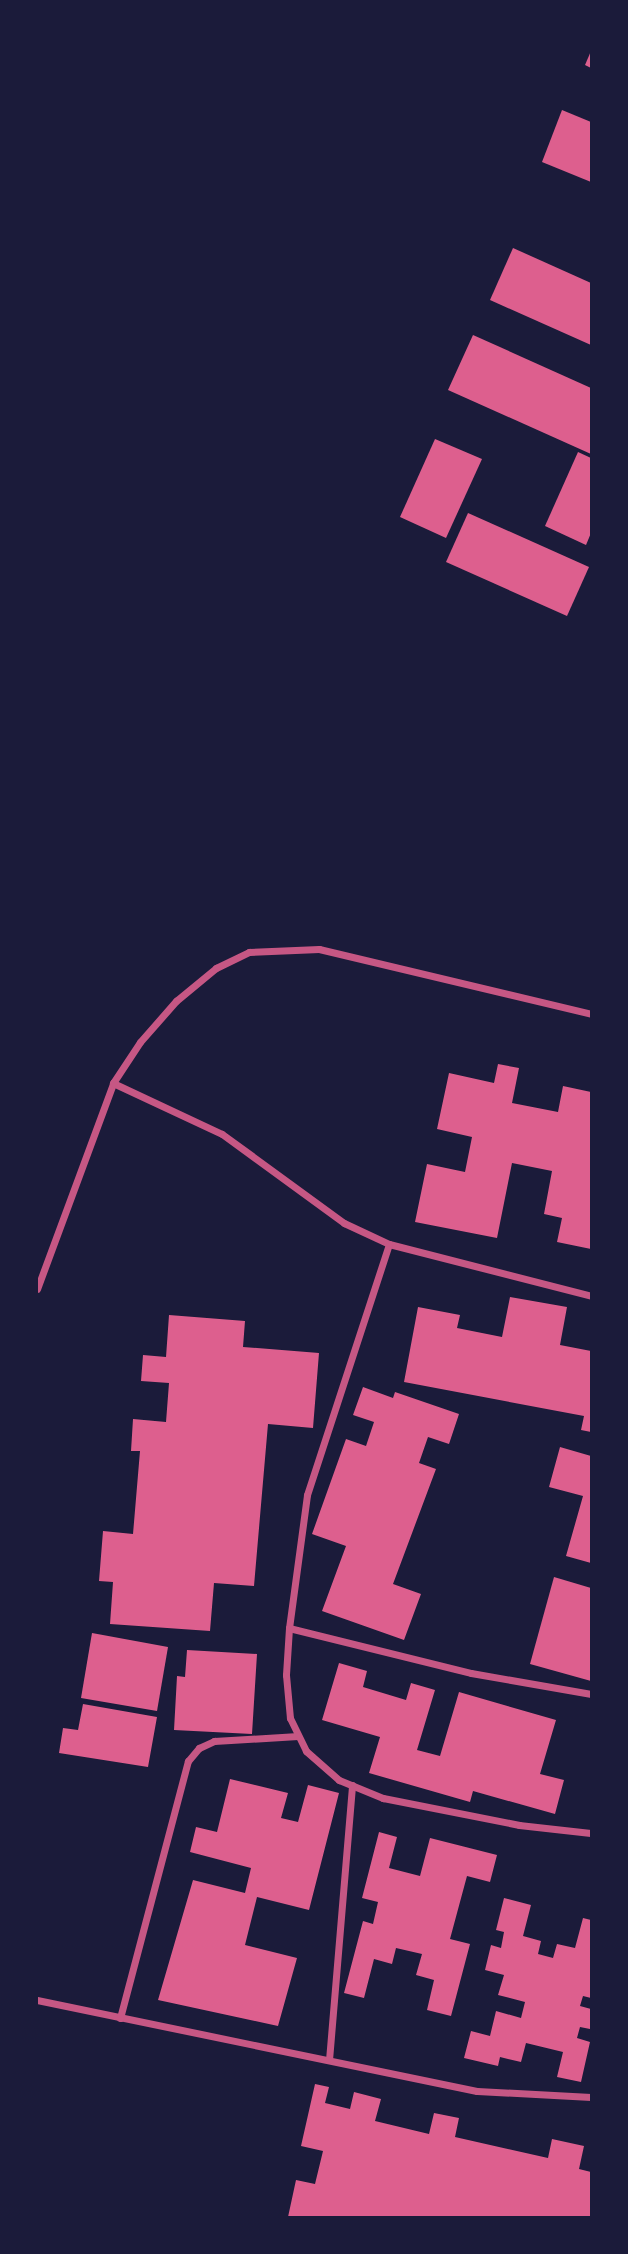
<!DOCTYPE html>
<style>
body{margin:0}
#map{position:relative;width:628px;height:2254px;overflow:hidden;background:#1b1b3a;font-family:"PT Sans Narrow",sans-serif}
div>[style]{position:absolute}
.building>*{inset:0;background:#dd5f8e}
.minor>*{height:7px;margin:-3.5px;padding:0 3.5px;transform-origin:3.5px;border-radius:3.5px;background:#c65784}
span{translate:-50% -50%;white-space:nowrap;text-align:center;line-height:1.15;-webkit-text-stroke:7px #1b1b3a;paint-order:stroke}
.frame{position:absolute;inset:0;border:38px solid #1b1b3a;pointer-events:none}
</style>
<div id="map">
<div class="building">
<i style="clip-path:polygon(591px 51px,591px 68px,585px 65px)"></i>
<i style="clip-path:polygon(562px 110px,591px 122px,591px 182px,542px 162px)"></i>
<i style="clip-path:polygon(513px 248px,591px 283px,591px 345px,490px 300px)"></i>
<i style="clip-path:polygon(473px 335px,591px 388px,591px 454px,448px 390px)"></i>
<i style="clip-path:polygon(435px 439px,482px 459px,446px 538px,400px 517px)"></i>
<i style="clip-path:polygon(578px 452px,591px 458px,591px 533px,586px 545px,545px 526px)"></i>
<i style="clip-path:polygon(468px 513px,589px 567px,567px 616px,446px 562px)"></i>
<i style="clip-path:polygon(498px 1064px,519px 1068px,512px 1103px,558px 1112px,563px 1086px,591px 1092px,591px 1249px,557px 1242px,562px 1218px,544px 1214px,552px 1171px,512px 1163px,497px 1238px,415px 1222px,427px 1164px,465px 1172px,472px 1137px,437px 1129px,449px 1073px,494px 1083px)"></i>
<i style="clip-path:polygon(510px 1297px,567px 1307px,560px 1345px,591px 1351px,591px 1432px,581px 1430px,584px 1416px,404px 1382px,418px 1307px,460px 1315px,457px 1328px,502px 1337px)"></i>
<i style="clip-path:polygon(169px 1315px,245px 1321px,243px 1347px,319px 1353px,313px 1428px,268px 1424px,254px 1586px,214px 1583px,210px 1631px,110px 1624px,113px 1582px,99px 1581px,103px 1531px,133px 1534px,140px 1451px,131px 1451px,133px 1419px,166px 1422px,169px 1383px,141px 1381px,143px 1355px,166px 1357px)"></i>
<i style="clip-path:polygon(363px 1387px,393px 1398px,395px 1392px,459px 1414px,449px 1444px,428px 1437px,419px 1463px,436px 1469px,393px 1584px,421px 1594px,404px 1640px,322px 1611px,346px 1546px,312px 1534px,346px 1439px,366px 1446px,374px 1422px,353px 1415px)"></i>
<i style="clip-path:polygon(560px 1447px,591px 1456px,591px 1563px,566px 1556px,583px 1496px,549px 1487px)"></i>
<i style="clip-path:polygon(554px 1577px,591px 1588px,591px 1681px,530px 1664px)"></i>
<i style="clip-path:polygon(92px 1633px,168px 1647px,157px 1711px,81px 1698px)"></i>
<i style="clip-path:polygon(187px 1650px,257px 1654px,252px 1734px,174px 1730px,177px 1676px,185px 1677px)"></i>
<i style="clip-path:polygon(339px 1663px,367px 1671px,363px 1687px,406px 1700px,411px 1683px,435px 1690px,417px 1750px,440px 1756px,459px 1692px,556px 1720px,540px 1774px,564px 1780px,555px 1814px,473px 1791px,470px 1802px,369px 1773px,380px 1737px,322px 1720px)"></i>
<i style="clip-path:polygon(83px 1704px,157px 1717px,148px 1767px,59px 1753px,63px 1728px,78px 1730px)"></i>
<i style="clip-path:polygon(230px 1779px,288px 1793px,281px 1818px,298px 1822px,308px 1785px,339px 1793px,309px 1910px,257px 1897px,245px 1945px,297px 1958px,278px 2026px,158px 2000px,193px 1880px,245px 1893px,251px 1868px,190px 1852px,196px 1827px,217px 1832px)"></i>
<i style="clip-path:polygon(379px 1832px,397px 1837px,389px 1868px,420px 1876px,430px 1838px,497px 1855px,490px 1882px,467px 1876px,450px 1939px,470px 1944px,451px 2016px,427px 2010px,434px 1980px,416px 1975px,422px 1954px,396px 1948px,392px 1964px,374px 1959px,364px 1998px,344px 1993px,363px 1921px,373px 1924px,378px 1902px,362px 1898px)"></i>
<i style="clip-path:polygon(504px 1898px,531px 1905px,523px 1936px,541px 1941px,538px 1954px,553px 1958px,557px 1944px,575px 1948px,583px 1918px,591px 1920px,591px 1998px,583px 1996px,580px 2006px,591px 2009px,591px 2025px,590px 2029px,580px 2027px,577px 2038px,590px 2042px,581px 2082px,557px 2077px,563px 2052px,526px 2043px,521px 2062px,500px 2057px,498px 2066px,464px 2058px,471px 2031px,490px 2036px,496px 2011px,521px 2018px,525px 2002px,498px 1995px,504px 1975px,485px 1970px,491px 1945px,501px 1948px,504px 1932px,496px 1930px)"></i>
<i style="clip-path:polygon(315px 2084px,329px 2087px,325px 2103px,350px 2109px,354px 2092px,381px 2099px,375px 2121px,429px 2134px,434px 2113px,459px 2118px,455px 2137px,548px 2158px,552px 2139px,584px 2146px,579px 2169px,591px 2172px,591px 2217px,288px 2217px,296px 2180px,315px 2184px,323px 2151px,301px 2146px)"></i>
</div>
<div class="minor">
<i style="left:113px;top:1083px;width:120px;rotate:25.1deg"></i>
<i style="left:222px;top:1134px;width:151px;rotate:36.1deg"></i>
<i style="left:344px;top:1223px;width:50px;rotate:25deg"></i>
<i style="left:389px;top:1244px;width:209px;rotate:14.4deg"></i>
<i style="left:389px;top:1244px;width:264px;rotate:108.1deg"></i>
<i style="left:307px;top:1495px;width:134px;rotate:97.7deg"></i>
<i style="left:289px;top:1628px;width:47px;rotate:93.7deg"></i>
<i style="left:286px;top:1675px;width:43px;rotate:84.7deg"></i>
<i style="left:290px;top:1718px;width:37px;rotate:64deg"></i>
<i style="left:306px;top:1751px;width:44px;rotate:41.3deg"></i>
<i style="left:339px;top:1780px;width:48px;rotate:22.2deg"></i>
<i style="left:383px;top:1798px;width:139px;rotate:11.2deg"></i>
<i style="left:519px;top:1825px;width:72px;rotate:6.3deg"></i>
<i style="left:37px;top:1289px;width:220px;rotate:-69.7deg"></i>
<i style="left:113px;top:1083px;width:49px;rotate:-56.6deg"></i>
<i style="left:140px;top:1042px;width:55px;rotate:-48.7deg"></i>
<i style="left:176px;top:1001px;width:52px;rotate:-39.5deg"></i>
<i style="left:216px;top:968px;width:37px;rotate:-26deg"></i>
<i style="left:249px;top:952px;width:70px;rotate:-2.5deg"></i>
<i style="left:319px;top:949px;width:280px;rotate:13.4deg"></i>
<i style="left:289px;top:1628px;width:187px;rotate:13.9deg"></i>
<i style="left:471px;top:1673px;width:122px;rotate:9.9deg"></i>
<i style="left:37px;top:2000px;width:449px;rotate:11.7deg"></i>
<i style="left:477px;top:2091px;width:114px;rotate:3deg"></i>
<i style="left:120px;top:2018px;width:266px;rotate:-75.2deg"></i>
<i style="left:188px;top:1761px;width:17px;rotate:-50deg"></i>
<i style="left:199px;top:1748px;width:17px;rotate:-25deg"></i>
<i style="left:214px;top:1741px;width:84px;rotate:-3.4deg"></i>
<i style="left:329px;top:2060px;width:276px;rotate:-85.2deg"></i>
</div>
<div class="frame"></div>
</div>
